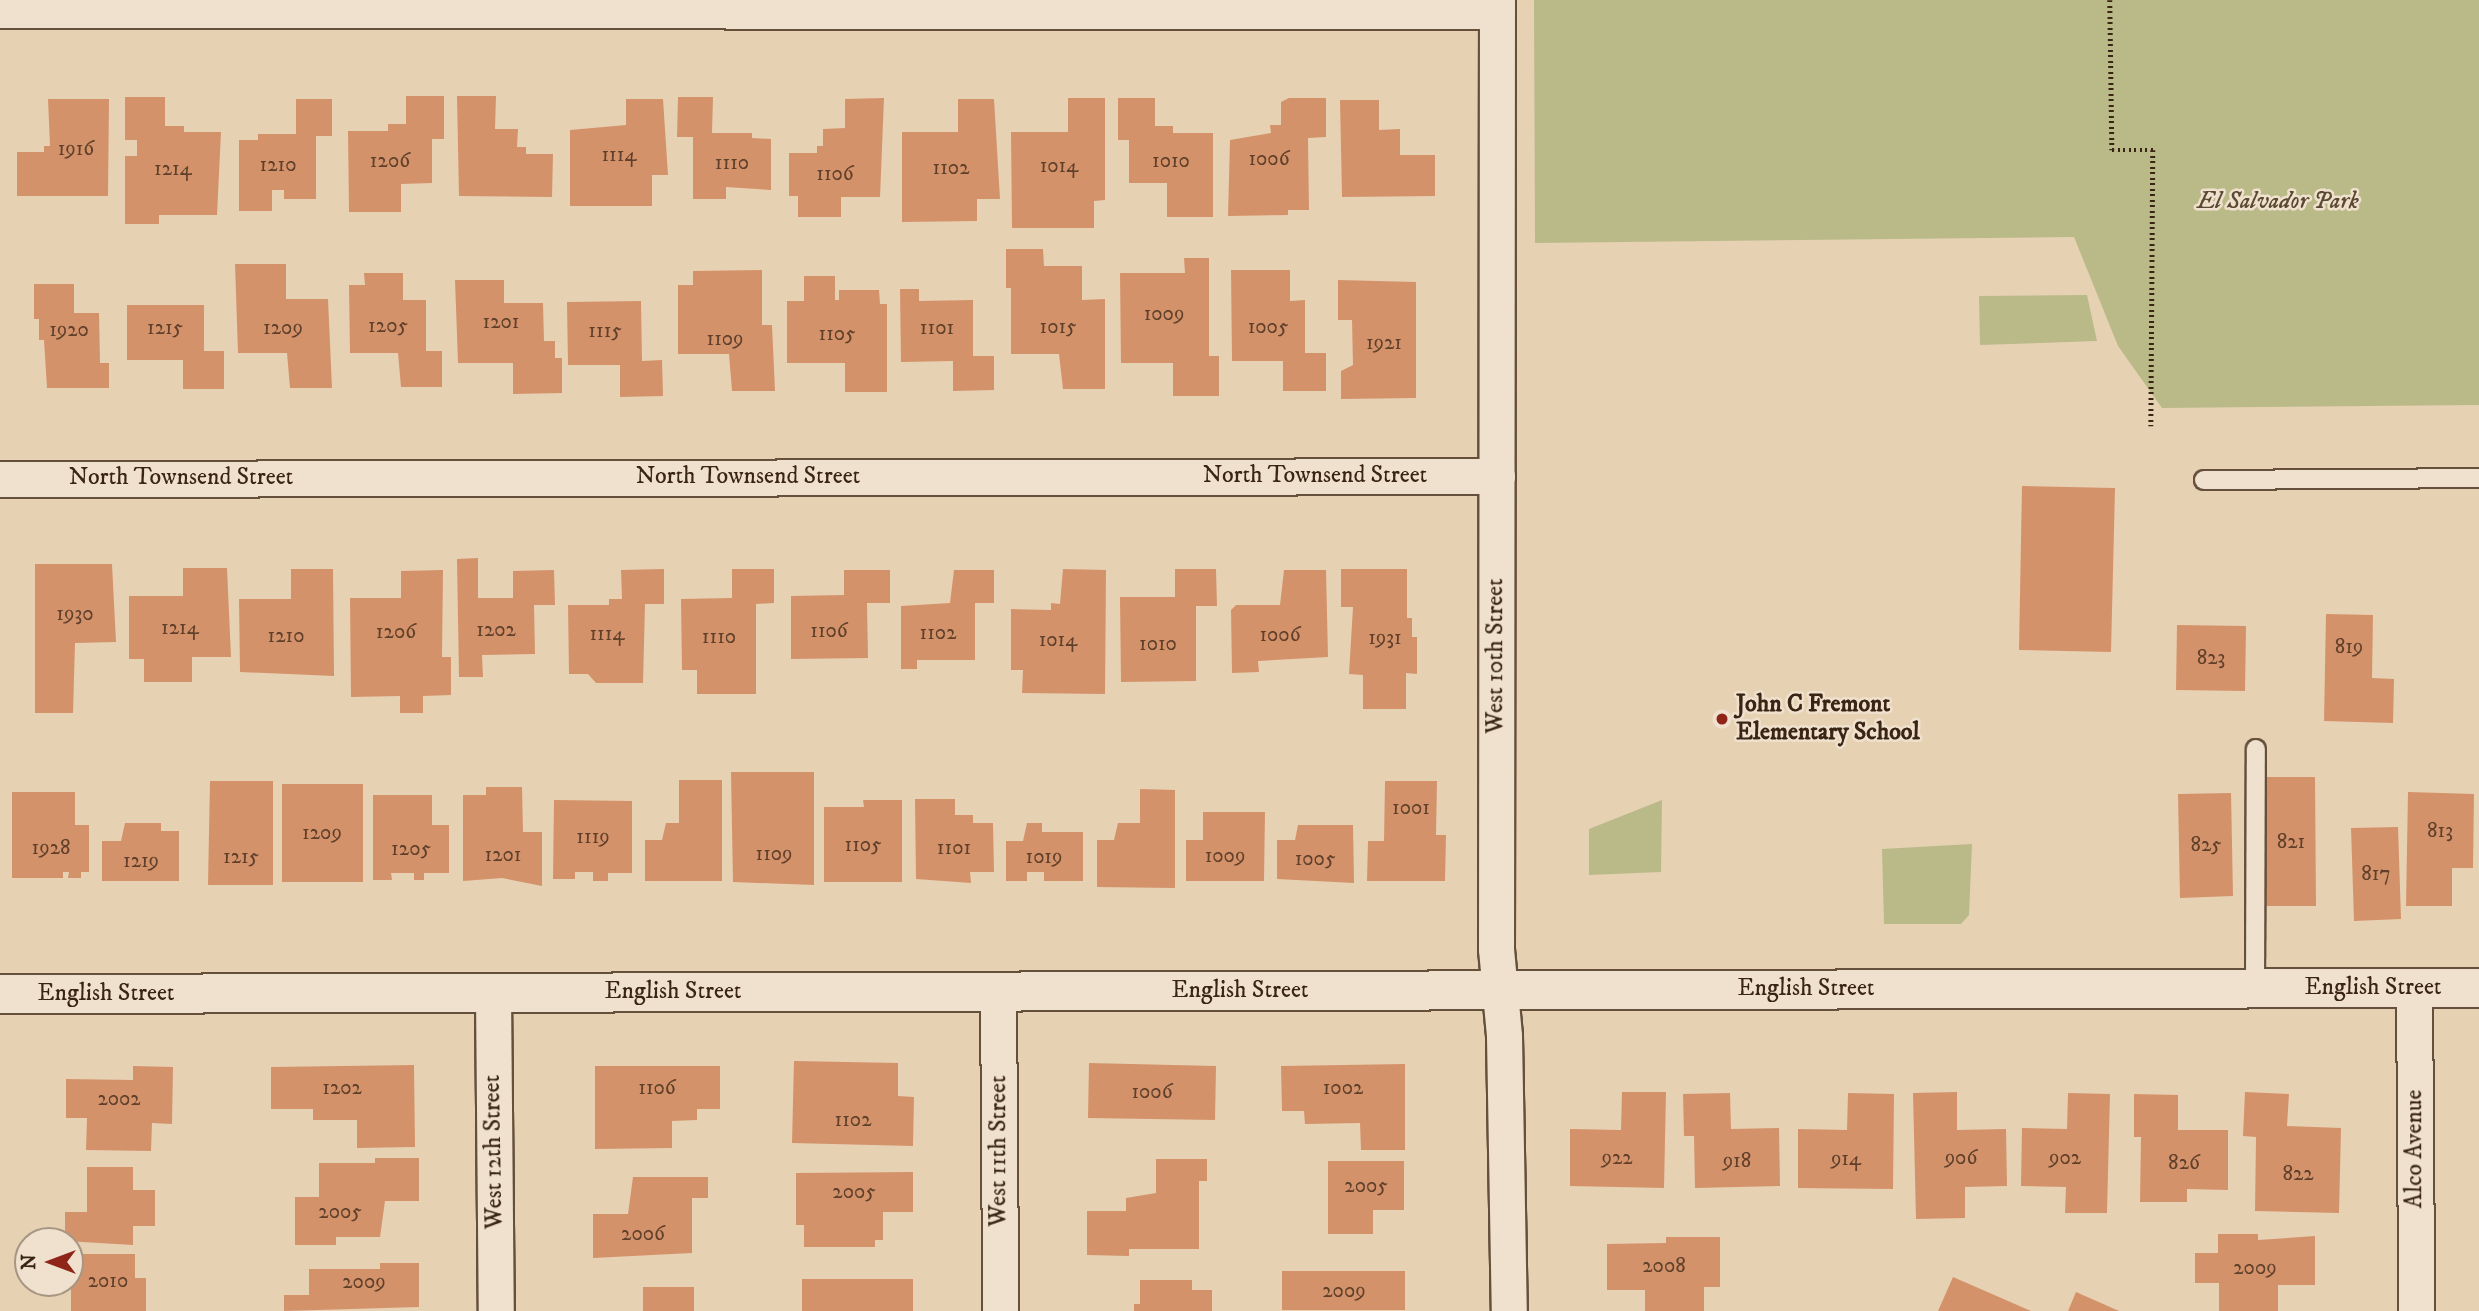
<!DOCTYPE html>
<style>
body{margin:0}
#map{position:relative;width:2479px;height:1311px;overflow:hidden;background:#e7d1b3;font-family:"IM FELL DW Pica",serif}
div>[style]{position:absolute}
.green>*{inset:0;background:#baba89}
.building>*{inset:0;background:#d4926b}
.path>*{height:4.5px;margin-top:-2.25px;transform-origin:0;background:repeating-linear-gradient(90deg,#3a2514 0 2px,transparent 0 5.5px)}
.roads{filter:drop-shadow(2px 0 #65503c) drop-shadow(-2px 0 #65503c) drop-shadow(0 2px #65503c) drop-shadow(0 -2px #65503c)}
.lane>*{height:18px;margin:-9px;padding:0 9px;transform-origin:9px;border-radius:9px;background:#efe1ce}
.street>*{height:35px;margin:-17.5px;padding:0 17.5px;transform-origin:17.5px;border-radius:17.5px;background:#efe1ce}
.secondary>*{height:38px;margin:-19px;padding:0 19px;transform-origin:19px;border-radius:19px;background:#efe1ce}
.dots>*{width:19px;height:19px;translate:-50% -50%;box-sizing:border-box;border:4px solid #efe1ce;border-radius:50%}
span{translate:-50% -50%;white-space:nowrap;text-align:center;line-height:1.15;-webkit-text-stroke:5px #efe1ce;paint-order:stroke}
.number-label{font-size:21px;color:#60402a}
.number-label span{-webkit-text-stroke-width:0}
.park-label{font-size:24px;color:#5a4a31;font-style:italic}
.street-label{font-size:24px;color:#3a2514}
.poi-label{font-size:24px;color:#3a2514;font-weight:700}
.left{translate:0 -50%;text-align:left}
.north{position:absolute;left:14px;top:1227px;width:70px;height:70px;box-sizing:border-box;background:#efe1ce;border:2px solid #a79684;border-radius:50%;rotate:270deg;font-size:19px;font-weight:700;line-height:28px;text-align:center;color:#3a2514}
.north::after{content:'';display:block;margin:auto;width:24px;height:32px;background:#8f2418;clip-path:polygon(50% 0,100% 100%,50% 72%,0 100%)}
</style>
<div id="map">
<div class="green">
<i style="clip-path:polygon(1534px 0,2479px 0,2479px 405px,2162px 408px,2118px 346px,2074px 237px,1535px 243px)"></i>
<i style="clip-path:polygon(2087px 295px,2097px 341px,1980px 345px,1979px 296px)"></i>
<i style="clip-path:polygon(1662px 800px,1661px 872px,1589px 875px,1589px 829px)"></i>
<i style="clip-path:polygon(1972px 844px,1969px 915px,1961px 924px,1884px 924px,1882px 849px)"></i>
</div>
<div class="building">
<i style="clip-path:polygon(406px 96px,444px 96px,444px 139px,432px 139px,432px 183px,401px 184px,401px 212px,349px 212px,348px 131px,388px 131px,388px 124px,406px 124px)"></i>
<i style="clip-path:polygon(457px 96px,496px 96px,495px 129px,518px 129px,517px 147px,526px 147px,526px 154px,553px 154px,552px 197px,459px 196px)"></i>
<i style="clip-path:polygon(125px 97px,165px 97px,165px 126px,184px 126px,184px 132px,221px 132px,217px 215px,159px 215px,159px 224px,125px 224px,125px 156px,137px 156px,137px 140px,125px 140px)"></i>
<i style="clip-path:polygon(678px 97px,713px 97px,712px 133px,752px 133px,752px 138px,771px 139px,771px 190px,726px 187px,726px 199px,693px 199px,693px 137px,677px 137px)"></i>
<i style="clip-path:polygon(884px 98px,880px 197px,841px 197px,841px 217px,798px 217px,798px 196px,789px 196px,789px 153px,817px 153px,817px 146px,823px 146px,823px 129px,845px 128px,845px 99px)"></i>
<i style="clip-path:polygon(1068px 98px,1105px 98px,1105px 200px,1094px 201px,1094px 228px,1012px 228px,1011px 132px,1068px 132px)"></i>
<i style="clip-path:polygon(1118px 98px,1155px 98px,1155px 126px,1173px 126px,1173px 133px,1213px 133px,1213px 217px,1167px 217px,1167px 183px,1129px 183px,1129px 140px,1118px 140px)"></i>
<i style="clip-path:polygon(1289px 98px,1326px 98px,1326px 137px,1308px 138px,1309px 210px,1288px 210px,1288px 215px,1228px 216px,1230px 140px,1271px 133px,1270px 125px,1281px 125px,1281px 102px)"></i>
<i style="clip-path:polygon(48px 99px,109px 99px,108px 196px,17px 196px,17px 152px,44px 152px,44px 146px,50px 146px)"></i>
<i style="clip-path:polygon(296px 99px,332px 99px,332px 136px,316px 136px,316px 199px,284px 199px,284px 190px,272px 190px,272px 211px,239px 211px,239px 140px,258px 140px,258px 134px,296px 134px)"></i>
<i style="clip-path:polygon(626px 99px,663px 99px,668px 175px,652px 175px,652px 206px,570px 206px,570px 130px,626px 125px)"></i>
<i style="clip-path:polygon(958px 99px,994px 99px,1000px 199px,977px 199px,977px 221px,902px 222px,902px 132px,958px 132px)"></i>
<i style="clip-path:polygon(1340px 100px,1379px 100px,1379px 130px,1400px 129px,1400px 155px,1435px 155px,1435px 196px,1342px 197px)"></i>
<i style="clip-path:polygon(1006px 249px,1043px 249px,1044px 266px,1082px 266px,1082px 300px,1105px 299px,1105px 389px,1063px 389px,1059px 354px,1011px 354px,1011px 288px,1006px 288px)"></i>
<i style="clip-path:polygon(1184px 258px,1209px 258px,1209px 356px,1219px 356px,1219px 396px,1173px 396px,1173px 363px,1121px 363px,1120px 273px,1185px 273px)"></i>
<i style="clip-path:polygon(235px 264px,286px 264px,286px 299px,328px 299px,332px 388px,290px 388px,287px 353px,238px 353px)"></i>
<i style="clip-path:polygon(762px 270px,762px 325px,772px 325px,775px 391px,732px 391px,729px 354px,678px 354px,678px 285px,693px 285px,693px 271px)"></i>
<i style="clip-path:polygon(1231px 270px,1290px 270px,1290px 301px,1305px 300px,1305px 353px,1326px 353px,1326px 391px,1283px 391px,1283px 361px,1232px 361px)"></i>
<i style="clip-path:polygon(364px 273px,403px 273px,403px 300px,426px 300px,426px 351px,442px 351px,442px 387px,401px 387px,398px 353px,350px 353px,349px 285px,365px 285px)"></i>
<i style="clip-path:polygon(804px 276px,835px 276px,835px 300px,839px 300px,839px 290px,879px 290px,880px 304px,887px 304px,887px 392px,845px 392px,845px 363px,787px 363px,787px 301px,804px 301px)"></i>
<i style="clip-path:polygon(455px 280px,504px 280px,504px 303px,543px 303px,544px 341px,555px 341px,555px 358px,562px 358px,562px 393px,513px 394px,513px 363px,458px 363px)"></i>
<i style="clip-path:polygon(1338px 280px,1416px 282px,1416px 398px,1341px 399px,1341px 371px,1353px 365px,1352px 320px,1338px 320px)"></i>
<i style="clip-path:polygon(34px 284px,74px 284px,74px 313px,99px 313px,100px 363px,109px 363px,109px 388px,47px 388px,44px 340px,39px 340px,39px 319px,34px 319px)"></i>
<i style="clip-path:polygon(900px 289px,919px 289px,919px 301px,973px 300px,973px 356px,994px 356px,994px 390px,953px 391px,953px 361px,901px 362px)"></i>
<i style="clip-path:polygon(641px 301px,642px 361px,662px 360px,663px 396px,620px 397px,620px 365px,568px 365px,567px 302px)"></i>
<i style="clip-path:polygon(127px 305px,204px 305px,204px 351px,224px 351px,224px 389px,183px 389px,183px 360px,127px 360px)"></i>
<i style="clip-path:polygon(2022px 486px,2115px 488px,2111px 652px,2019px 650px)"></i>
<i style="clip-path:polygon(478px 558px,478px 598px,513px 598px,513px 571px,554px 570px,555px 605px,534px 605px,535px 654px,482px 655px,483px 677px,459px 677px,457px 559px)"></i>
<i style="clip-path:polygon(35px 564px,112px 564px,116px 642px,75px 643px,73px 713px,35px 713px)"></i>
<i style="clip-path:polygon(183px 568px,227px 568px,231px 657px,192px 657px,192px 682px,144px 682px,144px 659px,129px 659px,129px 596px,183px 596px)"></i>
<i style="clip-path:polygon(291px 569px,333px 569px,334px 676px,240px 672px,239px 599px,291px 599px)"></i>
<i style="clip-path:polygon(664px 569px,664px 604px,645px 604px,643px 683px,596px 683px,588px 674px,569px 674px,568px 605px,609px 605px,609px 599px,622px 599px,621px 570px)"></i>
<i style="clip-path:polygon(732px 569px,774px 569px,774px 603px,756px 604px,756px 694px,697px 694px,697px 670px,682px 670px,681px 599px,732px 598px)"></i>
<i style="clip-path:polygon(1063px 569px,1106px 570px,1105px 694px,1022px 693px,1023px 670px,1011px 670px,1011px 609px,1051px 610px,1051px 603px,1060px 604px)"></i>
<i style="clip-path:polygon(1175px 569px,1216px 569px,1217px 606px,1196px 606px,1196px 681px,1121px 682px,1120px 597px,1175px 597px)"></i>
<i style="clip-path:polygon(1341px 569px,1407px 569px,1407px 618px,1412px 618px,1412px 637px,1417px 637px,1417px 674px,1406px 673px,1406px 709px,1363px 709px,1363px 675px,1349px 674px,1353px 607px,1341px 607px)"></i>
<i style="clip-path:polygon(443px 570px,442px 657px,451px 657px,451px 695px,423px 696px,423px 713px,400px 713px,400px 696px,351px 697px,350px 598px,401px 598px,401px 571px)"></i>
<i style="clip-path:polygon(844px 570px,890px 570px,890px 603px,867px 603px,868px 658px,791px 659px,791px 596px,844px 595px)"></i>
<i style="clip-path:polygon(954px 570px,994px 570px,994px 603px,975px 603px,975px 660px,917px 660px,917px 669px,901px 669px,901px 606px,950px 603px)"></i>
<i style="clip-path:polygon(1284px 570px,1326px 570px,1328px 657px,1258px 661px,1259px 672px,1232px 673px,1231px 610px,1236px 605px,1280px 605px)"></i>
<i style="clip-path:polygon(2326px 614px,2373px 615px,2372px 678px,2394px 679px,2393px 723px,2324px 721px)"></i>
<i style="clip-path:polygon(2177px 625px,2246px 626px,2245px 691px,2176px 690px)"></i>
<i style="clip-path:polygon(731px 772px,814px 772px,814px 885px,733px 882px)"></i>
<i style="clip-path:polygon(2265px 777px,2315px 777px,2316px 906px,2266px 906px)"></i>
<i style="clip-path:polygon(679px 780px,722px 780px,722px 881px,645px 881px,645px 840px,662px 840px,666px 823px,679px 823px)"></i>
<i style="clip-path:polygon(210px 781px,273px 781px,273px 885px,208px 885px)"></i>
<i style="clip-path:polygon(1385px 781px,1437px 781px,1436px 835px,1446px 835px,1445px 881px,1367px 881px,1368px 841px,1384px 841px)"></i>
<i style="clip-path:polygon(282px 784px,363px 784px,363px 882px,282px 882px)"></i>
<i style="clip-path:polygon(486px 787px,522px 787px,523px 832px,542px 832px,542px 886px,502px 878px,463px 881px,463px 795px,486px 795px)"></i>
<i style="clip-path:polygon(1140px 789px,1175px 790px,1175px 888px,1097px 887px,1097px 840px,1114px 840px,1118px 823px,1140px 823px)"></i>
<i style="clip-path:polygon(12px 792px,75px 792px,75px 825px,89px 825px,89px 872px,81px 872px,81px 878px,68px 878px,69px 872px,63px 872px,63px 878px,12px 878px)"></i>
<i style="clip-path:polygon(2408px 792px,2474px 794px,2473px 868px,2452px 868px,2452px 906px,2406px 906px)"></i>
<i style="clip-path:polygon(2231px 793px,2233px 896px,2180px 898px,2178px 794px)"></i>
<i style="clip-path:polygon(373px 795px,432px 795px,432px 825px,449px 825px,449px 873px,424px 873px,424px 880px,414px 880px,414px 873px,391px 873px,392px 880px,373px 880px)"></i>
<i style="clip-path:polygon(915px 799px,955px 799px,955px 815px,973px 815px,973px 823px,993px 823px,994px 872px,970px 872px,971px 883px,916px 879px)"></i>
<i style="clip-path:polygon(554px 800px,632px 801px,632px 873px,608px 873px,608px 881px,593px 881px,593px 872px,575px 872px,575px 879px,553px 879px)"></i>
<i style="clip-path:polygon(863px 800px,902px 800px,902px 882px,824px 882px,824px 807px,864px 807px)"></i>
<i style="clip-path:polygon(1203px 812px,1265px 812px,1264px 881px,1186px 881px,1186px 840px,1203px 840px)"></i>
<i style="clip-path:polygon(125px 823px,161px 823px,161px 831px,179px 831px,179px 881px,102px 881px,102px 841px,121px 841px)"></i>
<i style="clip-path:polygon(1027px 823px,1042px 823px,1042px 832px,1083px 832px,1083px 881px,1044px 881px,1044px 872px,1027px 872px,1027px 881px,1006px 881px,1006px 841px,1023px 841px)"></i>
<i style="clip-path:polygon(1298px 825px,1353px 825px,1354px 883px,1277px 879px,1277px 840px,1295px 840px)"></i>
<i style="clip-path:polygon(2398px 827px,2401px 919px,2354px 921px,2351px 828px)"></i>
<i style="clip-path:polygon(794px 1061px,898px 1063px,898px 1096px,914px 1097px,913px 1146px,792px 1143px)"></i>
<i style="clip-path:polygon(1089px 1063px,1216px 1066px,1215px 1120px,1088px 1118px)"></i>
<i style="clip-path:polygon(1405px 1064px,1405px 1150px,1361px 1150px,1360px 1123px,1305px 1124px,1304px 1111px,1282px 1111px,1281px 1066px)"></i>
<i style="clip-path:polygon(414px 1065px,415px 1147px,357px 1148px,357px 1120px,313px 1120px,313px 1109px,271px 1109px,271px 1067px)"></i>
<i style="clip-path:polygon(133px 1066px,173px 1067px,172px 1124px,152px 1123px,151px 1151px,86px 1150px,87px 1118px,66px 1118px,66px 1079px,133px 1080px)"></i>
<i style="clip-path:polygon(595px 1066px,720px 1066px,720px 1109px,697px 1109px,697px 1120px,672px 1121px,672px 1148px,595px 1149px)"></i>
<i style="clip-path:polygon(1622px 1092px,1666px 1092px,1664px 1188px,1570px 1186px,1570px 1129px,1621px 1130px)"></i>
<i style="clip-path:polygon(1957px 1092px,1957px 1130px,2006px 1129px,2007px 1186px,1965px 1187px,1965px 1218px,1916px 1219px,1913px 1093px)"></i>
<i style="clip-path:polygon(2245px 1092px,2289px 1094px,2287px 1126px,2341px 1128px,2339px 1213px,2255px 1211px,2256px 1137px,2243px 1136px)"></i>
<i style="clip-path:polygon(1730px 1093px,1731px 1129px,1779px 1128px,1780px 1186px,1695px 1188px,1694px 1136px,1684px 1136px,1683px 1094px)"></i>
<i style="clip-path:polygon(1848px 1093px,1894px 1094px,1893px 1189px,1798px 1188px,1798px 1129px,1847px 1130px)"></i>
<i style="clip-path:polygon(2068px 1093px,2110px 1094px,2107px 1213px,2065px 1213px,2066px 1187px,2021px 1186px,2022px 1128px,2067px 1129px)"></i>
<i style="clip-path:polygon(2134px 1094px,2178px 1095px,2178px 1130px,2228px 1130px,2228px 1190px,2187px 1189px,2187px 1202px,2140px 1202px,2141px 1137px,2134px 1137px)"></i>
<i style="clip-path:polygon(375px 1158px,419px 1158px,419px 1201px,385px 1201px,380px 1237px,336px 1237px,336px 1245px,295px 1245px,295px 1197px,319px 1197px,319px 1163px,375px 1163px)"></i>
<i style="clip-path:polygon(1156px 1159px,1207px 1159px,1207px 1181px,1199px 1181px,1199px 1249px,1129px 1249px,1129px 1256px,1087px 1255px,1087px 1211px,1126px 1211px,1126px 1198px,1156px 1193px)"></i>
<i style="clip-path:polygon(1328px 1161px,1404px 1161px,1404px 1210px,1373px 1210px,1373px 1234px,1328px 1234px)"></i>
<i style="clip-path:polygon(87px 1167px,133px 1167px,133px 1190px,155px 1190px,155px 1226px,133px 1226px,133px 1245px,65px 1241px,65px 1212px,87px 1212px)"></i>
<i style="clip-path:polygon(913px 1172px,913px 1212px,883px 1212px,883px 1240px,875px 1240px,875px 1247px,804px 1247px,804px 1225px,796px 1225px,796px 1173px)"></i>
<i style="clip-path:polygon(633px 1177px,708px 1177px,708px 1198px,692px 1198px,692px 1253px,593px 1258px,593px 1214px,628px 1214px)"></i>
<i style="clip-path:polygon(2218px 1234px,2258px 1234px,2258px 1240px,2315px 1236px,2315px 1285px,2278px 1285px,2278px 1311px,2219px 1311px,2219px 1283px,2195px 1283px,2195px 1253px,2218px 1253px)"></i>
<i style="clip-path:polygon(1666px 1237px,1720px 1237px,1720px 1287px,1704px 1287px,1704px 1311px,1645px 1311px,1645px 1290px,1607px 1290px,1607px 1244px,1666px 1243px)"></i>
<i style="clip-path:polygon(71px 1254px,135px 1254px,135px 1278px,146px 1278px,146px 1311px,71px 1311px)"></i>
<i style="clip-path:polygon(380px 1263px,419px 1263px,419px 1307px,284px 1311px,284px 1295px,309px 1295px,309px 1269px,380px 1269px)"></i>
<i style="clip-path:polygon(1282px 1271px,1405px 1271px,1405px 1310px,1282px 1310px)"></i>
<i style="clip-path:polygon(1953px 1277px,2031px 1311px,1938px 1311px)"></i>
<i style="clip-path:polygon(802px 1279px,913px 1279px,913px 1311px,802px 1311px)"></i>
<i style="clip-path:polygon(1140px 1280px,1192px 1280px,1192px 1290px,1212px 1290px,1212px 1311px,1134px 1311px,1134px 1304px,1140px 1304px)"></i>
<i style="clip-path:polygon(643px 1287px,694px 1287px,694px 1311px,643px 1311px)"></i>
<i style="clip-path:polygon(2076px 1292px,2119px 1311px,2068px 1311px)"></i>
</div>
<div class="path">
<i style="left:2110px;top:0;width:150px;rotate:89.2deg"></i>
<i style="left:2112px;top:150px;width:41px"></i>
<i style="left:2153px;top:150px;width:276px;rotate:90.4deg"></i>
</div>
<div class="roads">
<div class="lane">
<i style="left:2204px;top:480px;width:275px;rotate:-0.4deg"></i>
<i style="left:2255px;top:988px;width:239px;rotate:-89.8deg"></i>
</div>
<div class="street">
<i style="left:1497px;top:0;width:949px;rotate:90.06deg"></i>
<i style="left:1496px;top:949px;width:87px;rotate:84.7deg"></i>
<i style="left:1504px;top:1036px;width:275px;rotate:89deg"></i>
<i style="left:0;top:10px;width:1497px;rotate:0.04deg"></i>
<i style="left:0;top:479px;width:1497px;rotate:-0.11deg"></i>
<i style="left:2414px;top:988px;width:323px;rotate:89.6deg"></i>
<i style="left:998px;top:991px;width:320px;rotate:89.6deg"></i>
<i style="left:493px;top:993px;width:318px;rotate:89.5deg"></i>
</div>
<div class="secondary">
<i style="left:0;top:994px;width:2479px;rotate:-0.14deg"></i>
</div>
</div>
<div class="dots">
<i style="left:1722px;top:719px;background:#8f2418"></i>
</div>
<div class="number-label">
<span style="left:76px;top:149px">1916</span>
<span style="left:619px;top:155px">1114</span>
<span style="left:1269px;top:159px">1006</span>
<span style="left:390px;top:161px">1206</span>
<span style="left:1171px;top:161px">1010</span>
<span style="left:732px;top:163px">1110</span>
<span style="left:278px;top:165px">1210</span>
<span style="left:1059px;top:166px">1014</span>
<span style="left:951px;top:168px">1102</span>
<span style="left:173px;top:169px">1214</span>
<span style="left:835px;top:174px">1106</span>
<span style="left:1164px;top:314px">1009</span>
<span style="left:501px;top:322px">1201</span>
<span style="left:388px;top:326px">1205</span>
<span style="left:1058px;top:327px">1015</span>
<span style="left:1268px;top:327px">1005</span>
<span style="left:165px;top:328px">1215</span>
<span style="left:283px;top:328px">1209</span>
<span style="left:937px;top:328px">1101</span>
<span style="left:69px;top:330px">1920</span>
<span style="left:605px;top:331px">1115</span>
<span style="left:837px;top:334px">1105</span>
<span style="left:725px;top:339px">1109</span>
<span style="left:1384px;top:343px">1921</span>
<span style="left:75px;top:614px">1930</span>
<span style="left:180px;top:628px">1214</span>
<span style="left:496px;top:630px">1202</span>
<span style="left:829px;top:631px">1106</span>
<span style="left:396px;top:632px">1206</span>
<span style="left:938px;top:633px">1102</span>
<span style="left:607px;top:634px">1114</span>
<span style="left:1280px;top:635px">1006</span>
<span style="left:286px;top:636px">1210</span>
<span style="left:719px;top:637px">1110</span>
<span style="left:1385px;top:638px">1931</span>
<span style="left:1058px;top:640px">1014</span>
<span style="left:1158px;top:644px">1010</span>
<span style="left:2349px;top:647px">819</span>
<span style="left:2211px;top:658px">823</span>
<span style="left:1411px;top:808px">1001</span>
<span style="left:2440px;top:831px">813</span>
<span style="left:322px;top:833px">1209</span>
<span style="left:593px;top:837px">1119</span>
<span style="left:2291px;top:842px">821</span>
<span style="left:863px;top:845px">1105</span>
<span style="left:2206px;top:845px">825</span>
<span style="left:51px;top:848px">1928</span>
<span style="left:954px;top:848px">1101</span>
<span style="left:411px;top:849px">1205</span>
<span style="left:774px;top:854px">1109</span>
<span style="left:503px;top:855px">1201</span>
<span style="left:1225px;top:856px">1009</span>
<span style="left:241px;top:857px">1215</span>
<span style="left:1044px;top:857px">1019</span>
<span style="left:1315px;top:859px">1005</span>
<span style="left:141px;top:861px">1219</span>
<span style="left:2376px;top:874px">817</span>
<span style="left:342px;top:1088px">1202</span>
<span style="left:657px;top:1088px">1106</span>
<span style="left:1343px;top:1088px">1002</span>
<span style="left:1152px;top:1092px">1006</span>
<span style="left:119px;top:1099px">2002</span>
<span style="left:853px;top:1120px">1102</span>
<span style="left:1617px;top:1158px">922</span>
<span style="left:1961px;top:1158px">906</span>
<span style="left:2065px;top:1158px">902</span>
<span style="left:1846px;top:1159px">914</span>
<span style="left:1737px;top:1161px">918</span>
<span style="left:2184px;top:1163px">826</span>
<span style="left:2298px;top:1174px">822</span>
<span style="left:1366px;top:1186px">2005</span>
<span style="left:854px;top:1192px">2005</span>
<span style="left:340px;top:1212px">2005</span>
<span style="left:643px;top:1234px">2006</span>
<span style="left:1664px;top:1266px">2008</span>
<span style="left:2255px;top:1268px">2009</span>
<span style="left:108px;top:1281px">2010</span>
<span style="left:364px;top:1282px">2009</span>
<span style="left:1344px;top:1291px">2009</span>
</div>
<div class="park-label">
<span style="left:2278px;top:202px">El Salvador Park</span>
</div>
<div class="street-label">
<span style="left:1315px;top:476px">North Townsend Street</span>
<span style="left:748px;top:477px">North Townsend Street</span>
<span style="left:181px;top:478px">North Townsend Street</span>
<span style="left:1496px;top:656px;rotate:-90deg">West 10th Street</span>
<span style="left:2373px;top:988px">English Street</span>
<span style="left:1806px;top:989px">English Street</span>
<span style="left:1240px;top:991px">English Street</span>
<span style="left:673px;top:992px">English Street</span>
<span style="left:106px;top:994px">English Street</span>
<span style="left:2415px;top:1149px;rotate:-90deg">Alco Avenue</span>
<span style="left:999px;top:1151px;rotate:-90deg">West 11th Street</span>
<span style="left:494px;top:1152px;rotate:-91deg">West 12th Street</span>
</div>
<div class="poi-label">
<span class="left" style="left:1736px;top:719px">John C Fremont<br>Elementary School</span>
</div>
<div class="north">N</div>
</div>
